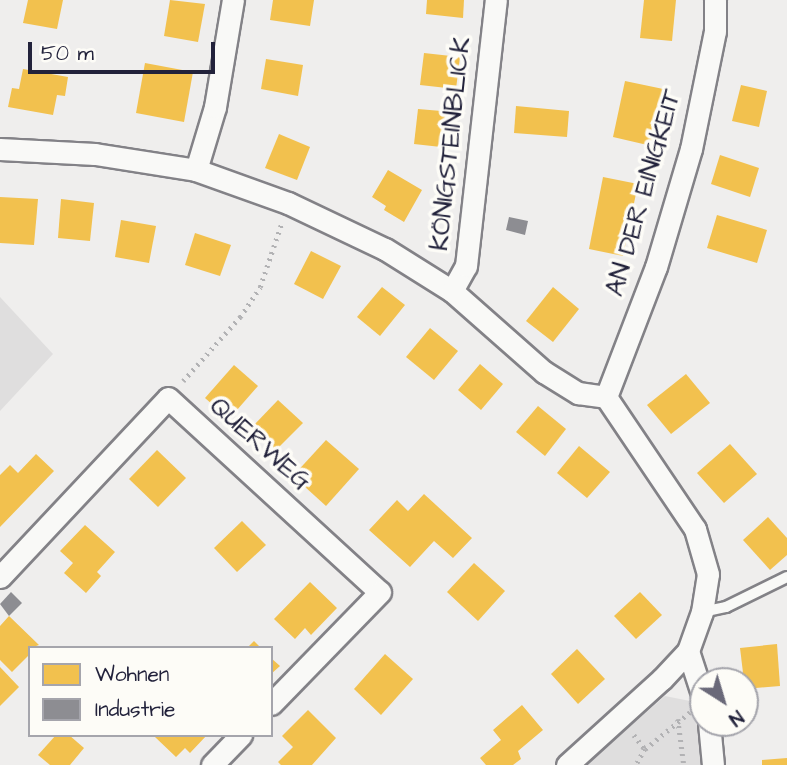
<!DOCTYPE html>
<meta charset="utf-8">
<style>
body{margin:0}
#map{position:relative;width:787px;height:765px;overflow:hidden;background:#efeeed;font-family:"Architects Daughter",sans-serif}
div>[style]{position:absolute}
.built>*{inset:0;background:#dfdede}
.homes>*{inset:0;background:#f2c14e}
.industry>*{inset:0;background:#8d8d92}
.path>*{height:4.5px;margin-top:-2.25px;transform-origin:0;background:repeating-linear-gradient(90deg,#b2b2b4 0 2px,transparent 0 7px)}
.roads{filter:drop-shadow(2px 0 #838287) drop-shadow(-2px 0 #838287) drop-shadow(0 2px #838287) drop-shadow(0 -2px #838287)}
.lane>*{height:10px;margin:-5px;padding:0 5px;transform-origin:5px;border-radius:5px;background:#f9f9f7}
.street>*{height:21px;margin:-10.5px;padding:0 10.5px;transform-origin:10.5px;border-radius:10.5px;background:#f9f9f7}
span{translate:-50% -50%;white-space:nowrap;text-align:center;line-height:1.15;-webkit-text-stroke:7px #fdfcf7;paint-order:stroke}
.street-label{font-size:26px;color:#22223b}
.legend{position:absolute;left:28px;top:646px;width:245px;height:91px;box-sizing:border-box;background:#fdfcf7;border:2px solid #a5a5ac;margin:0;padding:9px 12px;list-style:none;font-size:21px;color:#22223b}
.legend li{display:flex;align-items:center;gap:14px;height:35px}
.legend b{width:35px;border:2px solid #a5a5ac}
.north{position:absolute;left:689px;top:667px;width:70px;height:70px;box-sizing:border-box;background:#fdfcf7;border:2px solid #a5a5ac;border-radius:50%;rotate:143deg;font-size:19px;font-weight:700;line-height:28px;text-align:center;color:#22223b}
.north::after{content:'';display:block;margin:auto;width:24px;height:32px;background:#6a6979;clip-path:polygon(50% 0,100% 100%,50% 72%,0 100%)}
.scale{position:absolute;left:28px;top:42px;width:187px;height:32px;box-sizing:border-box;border:4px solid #22223b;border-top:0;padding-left:9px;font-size:21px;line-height:24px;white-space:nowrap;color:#22223b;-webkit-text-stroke:5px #fdfcf7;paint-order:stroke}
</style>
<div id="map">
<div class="built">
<i style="clip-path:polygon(0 297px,53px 354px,0 411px)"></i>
<i style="clip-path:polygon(665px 696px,690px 701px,699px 722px,703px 765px,586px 765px)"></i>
</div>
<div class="homes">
<i style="clip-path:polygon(28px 0,63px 0,57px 29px,23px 23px)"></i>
<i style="clip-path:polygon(170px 0,205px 4px,198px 42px,164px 36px)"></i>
<i style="clip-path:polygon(273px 0,314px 0,310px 26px,270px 20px)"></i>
<i style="clip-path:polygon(427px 0,464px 0,463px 18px,426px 14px)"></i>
<i style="clip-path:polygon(644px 0,676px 0,672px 41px,640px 38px)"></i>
<i style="clip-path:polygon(424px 53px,460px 57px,456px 89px,420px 85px)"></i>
<i style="clip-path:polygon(266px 59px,303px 65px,298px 96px,261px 89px)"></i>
<i style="clip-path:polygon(145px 63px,193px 72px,184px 122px,136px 113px)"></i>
<i style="clip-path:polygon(23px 69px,68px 77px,65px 96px,57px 95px,53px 115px,8px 107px,12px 88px,19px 89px)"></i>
<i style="clip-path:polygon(625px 81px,668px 90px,656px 147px,613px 137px)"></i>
<i style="clip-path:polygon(741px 85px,767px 91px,759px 127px,732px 121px)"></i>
<i style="clip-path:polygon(516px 106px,569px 111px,567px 137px,514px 133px)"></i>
<i style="clip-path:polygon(418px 109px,453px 112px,450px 148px,414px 144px)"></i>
<i style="clip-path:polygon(279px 134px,310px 147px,297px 180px,265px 168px)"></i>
<i style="clip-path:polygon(720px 155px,759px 168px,750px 197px,711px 184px)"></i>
<i style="clip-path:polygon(388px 170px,422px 190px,404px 222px,384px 210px,386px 206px,372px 197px)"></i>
<i style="clip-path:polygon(603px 177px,638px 184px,623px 256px,589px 249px)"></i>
<i style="clip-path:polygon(0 197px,38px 199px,34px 245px,0 243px)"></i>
<i style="clip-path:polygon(61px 199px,94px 203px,90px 241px,58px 238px)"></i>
<i style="clip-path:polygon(717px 215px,767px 230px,757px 263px,707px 248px)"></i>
<i style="clip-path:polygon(121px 220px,156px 226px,149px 263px,115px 257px)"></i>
<i style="clip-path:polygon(195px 233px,231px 245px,220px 276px,185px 265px)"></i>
<i style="clip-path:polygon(311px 251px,341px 266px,323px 299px,294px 284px)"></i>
<i style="clip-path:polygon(382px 287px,405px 305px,380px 336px,357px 317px)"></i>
<i style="clip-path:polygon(553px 287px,579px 309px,553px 342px,526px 321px)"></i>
<i style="clip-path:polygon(430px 328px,458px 351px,434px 380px,406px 357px)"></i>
<i style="clip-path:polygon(480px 364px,503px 384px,481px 410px,458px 390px)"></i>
<i style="clip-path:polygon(234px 365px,258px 386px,229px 419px,205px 398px)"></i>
<i style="clip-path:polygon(686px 374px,710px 403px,671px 434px,647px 405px)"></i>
<i style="clip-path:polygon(278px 400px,303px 423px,276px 450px,252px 427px)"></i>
<i style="clip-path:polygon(538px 406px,566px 429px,545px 456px,516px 432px)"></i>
<i style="clip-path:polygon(326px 440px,359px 469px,326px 506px,293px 476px)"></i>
<i style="clip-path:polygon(730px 444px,757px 474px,724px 503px,697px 473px)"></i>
<i style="clip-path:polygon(579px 446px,610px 472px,587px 498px,557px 473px)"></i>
<i style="clip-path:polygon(157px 450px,186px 478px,158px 507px,129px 479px)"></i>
<i style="clip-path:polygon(36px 454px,54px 471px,0 527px,0 475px,10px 465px,18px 473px)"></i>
<i style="clip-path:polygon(424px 494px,472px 538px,453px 558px,434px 541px,410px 567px,369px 530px,397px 500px,408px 511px)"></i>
<i style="clip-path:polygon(768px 517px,787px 538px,787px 555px,770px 570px,743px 540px)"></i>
<i style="clip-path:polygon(242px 521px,266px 545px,237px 572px,214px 548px)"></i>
<i style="clip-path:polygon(85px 525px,115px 552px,97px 572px,101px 576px,86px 593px,64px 573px,73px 563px,60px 551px)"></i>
<i style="clip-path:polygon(474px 563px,505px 591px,478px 621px,447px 592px)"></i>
<i style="clip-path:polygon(310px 582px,337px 608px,311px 635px,305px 628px,295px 639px,274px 619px)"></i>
<i style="clip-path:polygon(640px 592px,662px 615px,636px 639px,614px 616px)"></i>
<i style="clip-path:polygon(9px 616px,39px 645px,30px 648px,30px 654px,12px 672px,0 660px,0 626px)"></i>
<i style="clip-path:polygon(254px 641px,261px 648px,247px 648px)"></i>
<i style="clip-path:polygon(777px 644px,780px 686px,745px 689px,740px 648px)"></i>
<i style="clip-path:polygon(577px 649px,605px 679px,578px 704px,551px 674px)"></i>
<i style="clip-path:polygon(385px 654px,413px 679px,381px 715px,354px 689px)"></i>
<i style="clip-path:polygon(271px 658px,280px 666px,271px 674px)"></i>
<i style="clip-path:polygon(0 667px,19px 687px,0 706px)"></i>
<i style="clip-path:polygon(522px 705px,543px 730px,518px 751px,521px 759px,513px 765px,486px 765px,480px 758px,501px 740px,493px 730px)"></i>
<i style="clip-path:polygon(308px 710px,336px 738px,312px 765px,281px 765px,278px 762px,293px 747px,282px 736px)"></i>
<i style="clip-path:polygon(56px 735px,69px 735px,84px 748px,70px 765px,50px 765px,38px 755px)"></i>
<i style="clip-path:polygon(157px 735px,207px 735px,190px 753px,185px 748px,176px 757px,155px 737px)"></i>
<i style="clip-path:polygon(787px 758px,787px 765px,762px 765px,762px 760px)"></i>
</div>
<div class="industry">
<i style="clip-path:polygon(509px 217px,528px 221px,525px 235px,506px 230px)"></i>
<i style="clip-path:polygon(11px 592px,22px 603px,9px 616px,0 604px)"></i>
</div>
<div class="path">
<i style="left:183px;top:381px;width:86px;rotate:-48.3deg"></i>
<i style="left:240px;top:317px;width:36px;rotate:-56deg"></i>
<i style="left:260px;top:287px;width:69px;rotate:-71.3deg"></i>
<i style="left:678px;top:719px;width:46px;rotate:82.6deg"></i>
<i style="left:634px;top:735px;width:18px;rotate:52deg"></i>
<i style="left:645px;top:749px;width:18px;rotate:119deg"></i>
<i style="left:645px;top:749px;width:58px;rotate:-39.4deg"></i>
</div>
<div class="roads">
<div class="lane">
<i style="left:702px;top:612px;width:25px;rotate:-12deg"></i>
<i style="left:726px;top:607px;width:68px;rotate:-26.2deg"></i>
</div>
<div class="street">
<i style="left:0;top:149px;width:95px;rotate:3deg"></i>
<i style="left:95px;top:154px;width:102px;rotate:9deg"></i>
<i style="left:196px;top:170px;width:98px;rotate:19.7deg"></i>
<i style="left:288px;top:203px;width:107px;rotate:25.4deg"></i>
<i style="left:385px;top:249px;width:79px;rotate:32.1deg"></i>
<i style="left:452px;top:291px;width:123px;rotate:41.4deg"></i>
<i style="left:544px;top:372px;width:40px;rotate:32deg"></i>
<i style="left:578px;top:393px;width:28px;rotate:8deg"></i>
<i style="left:196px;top:170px;width:66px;rotate:-73.2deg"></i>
<i style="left:215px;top:107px;width:109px;rotate:-80.5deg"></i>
<i style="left:452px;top:291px;width:29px;rotate:-61deg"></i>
<i style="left:466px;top:266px;width:268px;rotate:-83.6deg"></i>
<i style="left:606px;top:397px;width:139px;rotate:-69deg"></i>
<i style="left:656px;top:267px;width:123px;rotate:-73.5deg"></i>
<i style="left:691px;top:149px;width:120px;rotate:-78.5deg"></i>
<i style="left:715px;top:31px;width:31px;rotate:-90deg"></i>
<i style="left:0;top:577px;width:245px;rotate:-46.8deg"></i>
<i style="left:168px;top:398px;width:287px;rotate:42.5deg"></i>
<i style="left:380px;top:592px;width:156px;rotate:134.2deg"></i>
<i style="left:688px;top:651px;width:48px;rotate:71.9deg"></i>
<i style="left:709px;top:723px;width:42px;rotate:84.6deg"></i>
<i style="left:212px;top:765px;width:42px;rotate:-46deg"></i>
<i style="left:567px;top:765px;width:128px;rotate:-42.2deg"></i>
<i style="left:662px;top:679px;width:38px;rotate:-47deg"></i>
<i style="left:688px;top:651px;width:41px;rotate:-70.3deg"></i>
<i style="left:702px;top:612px;width:38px;rotate:-81deg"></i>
<i style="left:708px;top:574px;width:47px;rotate:-106.1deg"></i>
<i style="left:695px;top:529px;width:159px;rotate:-124deg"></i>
</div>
</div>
<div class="street-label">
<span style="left:451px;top:144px;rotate:-84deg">KÖNIGSTEINBLICK</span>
<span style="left:644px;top:193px;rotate:-74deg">AN DER EINIGKEIT</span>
<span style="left:260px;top:444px;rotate:42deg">QUERWEG</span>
</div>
<ul class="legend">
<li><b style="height:19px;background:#f2c14e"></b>Wohnen</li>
<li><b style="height:19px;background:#8d8d92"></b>Industrie</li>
</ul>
<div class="north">N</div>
<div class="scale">50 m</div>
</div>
